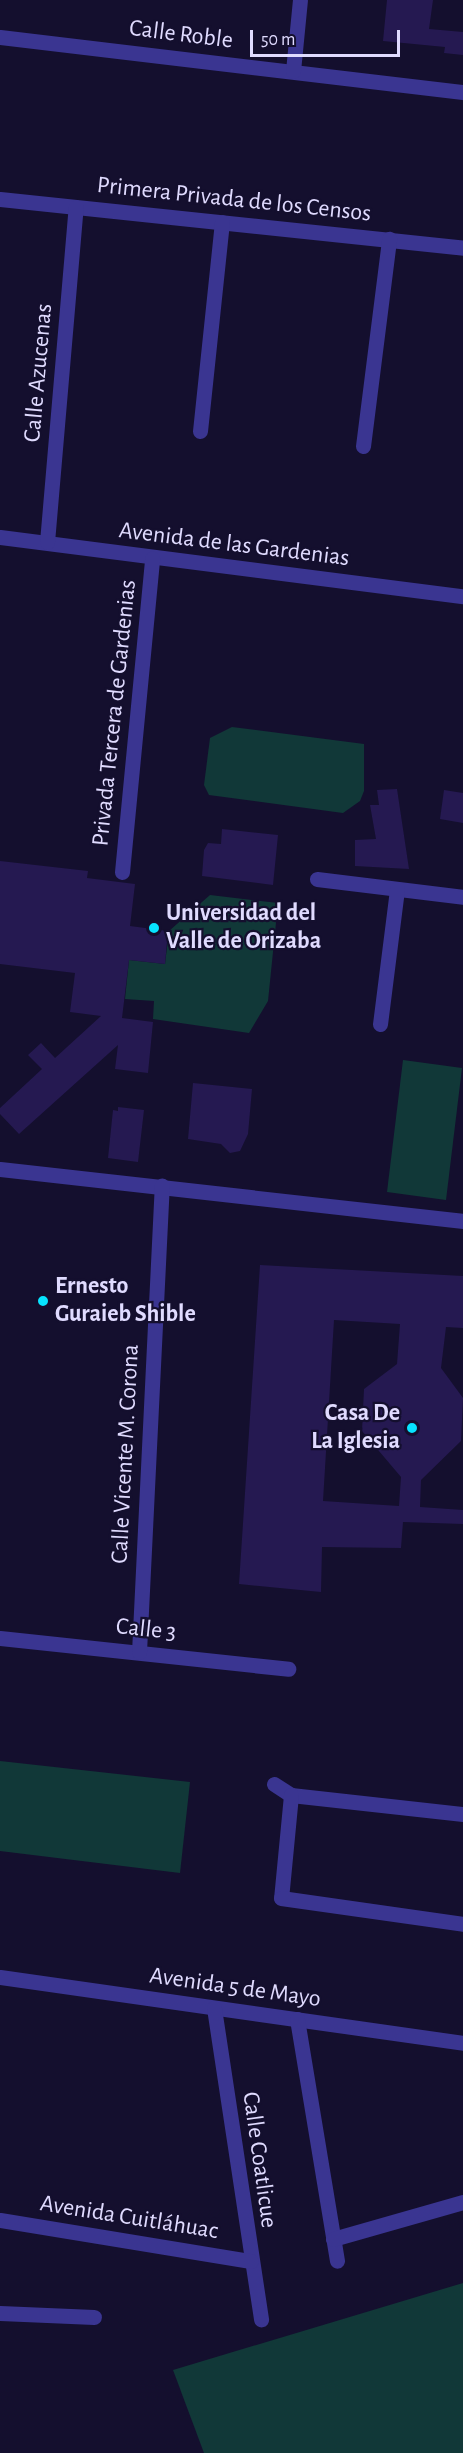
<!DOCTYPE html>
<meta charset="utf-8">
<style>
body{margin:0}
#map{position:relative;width:463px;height:2453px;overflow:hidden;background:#140f2e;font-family:"Alegreya Sans",sans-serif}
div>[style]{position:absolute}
.green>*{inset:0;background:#113838}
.building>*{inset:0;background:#251951}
.minor>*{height:15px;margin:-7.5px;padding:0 7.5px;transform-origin:7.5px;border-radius:7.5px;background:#3a3591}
.dots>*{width:16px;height:16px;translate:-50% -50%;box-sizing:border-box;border:3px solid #140f2e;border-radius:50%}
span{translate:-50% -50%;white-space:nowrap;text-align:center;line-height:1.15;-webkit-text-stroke:4.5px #140f2e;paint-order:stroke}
.street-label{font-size:24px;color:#e0dbff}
.poi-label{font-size:24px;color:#e0dbff;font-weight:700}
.left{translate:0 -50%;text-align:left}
.right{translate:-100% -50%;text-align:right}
.scale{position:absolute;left:250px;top:30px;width:150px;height:27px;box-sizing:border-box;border:3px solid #e0dbff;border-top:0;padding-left:8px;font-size:18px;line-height:21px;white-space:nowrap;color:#e0dbff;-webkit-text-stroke:4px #140f2e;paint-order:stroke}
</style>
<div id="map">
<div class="green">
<i style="clip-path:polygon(232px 727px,364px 744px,364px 791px,360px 801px,343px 813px,209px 795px,204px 785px,210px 738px)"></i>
<i style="clip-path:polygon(210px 895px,278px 903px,268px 1001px,249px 1033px,153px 1019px,154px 1001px,125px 999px,129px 960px,165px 964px,169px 931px)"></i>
<i style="clip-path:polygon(403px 1060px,462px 1068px,446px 1200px,387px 1192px)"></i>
<i style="clip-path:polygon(0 1761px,190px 1782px,180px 1873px,0 1851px)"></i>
<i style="clip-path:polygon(463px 2283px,463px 2453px,204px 2453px,173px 2370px)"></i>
</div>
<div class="building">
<i style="clip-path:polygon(387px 0,433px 0,429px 29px,463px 32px,463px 55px,444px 53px,445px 47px,383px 41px)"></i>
<i style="clip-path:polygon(397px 789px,409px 869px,355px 866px,355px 840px,376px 839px,370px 805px,379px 805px,377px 790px)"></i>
<i style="clip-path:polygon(444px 790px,463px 793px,463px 823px,440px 819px)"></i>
<i style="clip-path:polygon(222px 829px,278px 835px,273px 885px,202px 876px,204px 850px,208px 843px,221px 844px)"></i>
<i style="clip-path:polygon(0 861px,88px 871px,87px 878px,135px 884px,130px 926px,168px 931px,165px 964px,129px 960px,122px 1018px,153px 1022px,148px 1073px,115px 1069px,118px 1045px,19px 1134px,0 1114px,0 1108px,42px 1069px,28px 1055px,41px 1043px,55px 1058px,101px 1016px,70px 1012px,75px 973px,0 964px)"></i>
<i style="clip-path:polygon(193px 1083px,252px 1089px,248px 1134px,240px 1151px,230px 1153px,221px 1144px,188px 1139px)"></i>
<i style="clip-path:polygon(118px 1107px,144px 1110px,138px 1162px,108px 1158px,113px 1110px,118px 1111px)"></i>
<i style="clip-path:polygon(evenodd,260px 1265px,463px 1276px,463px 1328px,446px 1327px,441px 1368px,463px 1398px,461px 1441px,421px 1480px,420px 1507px,463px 1510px,463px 1524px,403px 1522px,401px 1548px,322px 1547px,321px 1592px,239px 1584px,260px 1265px,334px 1320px,400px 1324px,397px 1364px,364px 1389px,362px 1431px,401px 1477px,399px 1506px,323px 1501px,334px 1320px)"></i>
</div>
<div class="minor">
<i style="left:0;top:37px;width:466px;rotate:6.8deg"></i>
<i style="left:293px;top:71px;width:71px;rotate:-84.4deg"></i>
<i style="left:0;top:199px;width:466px;rotate:6deg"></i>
<i style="left:200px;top:431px;width:210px;rotate:-84deg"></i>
<i style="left:363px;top:446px;width:209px;rotate:-82.8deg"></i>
<i style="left:0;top:537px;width:467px;rotate:7.3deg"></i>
<i style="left:47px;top:542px;width:336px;rotate:-85.1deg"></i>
<i style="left:122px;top:872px;width:315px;rotate:-84.5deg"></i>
<i style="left:317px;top:879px;width:147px;rotate:7deg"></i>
<i style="left:380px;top:1024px;width:136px;rotate:-82.8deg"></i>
<i style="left:0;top:1169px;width:466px;rotate:6.4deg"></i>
<i style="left:0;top:1638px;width:290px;rotate:6.1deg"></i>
<i style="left:139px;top:1652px;width:467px;rotate:-87.2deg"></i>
<i style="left:274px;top:1784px;width:20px;rotate:33deg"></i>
<i style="left:291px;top:1795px;width:173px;rotate:6.3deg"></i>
<i style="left:291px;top:1795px;width:103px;rotate:95.5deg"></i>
<i style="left:281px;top:1898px;width:184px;rotate:8.1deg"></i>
<i style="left:0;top:1977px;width:468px;rotate:8.1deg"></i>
<i style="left:214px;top:2008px;width:315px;rotate:81.4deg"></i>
<i style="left:297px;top:2019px;width:245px;rotate:80.6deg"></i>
<i style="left:0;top:2220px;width:254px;rotate:9.3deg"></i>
<i style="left:333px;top:2239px;width:135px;rotate:-15.9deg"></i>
<i style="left:0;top:2313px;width:94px;rotate:2.4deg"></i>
</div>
<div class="dots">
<i style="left:154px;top:928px;background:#07e3ff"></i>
<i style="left:43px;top:1301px;background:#07e3ff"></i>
<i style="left:412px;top:1428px;background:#07e3ff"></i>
</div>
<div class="street-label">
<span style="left:181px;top:35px;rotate:7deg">Calle Roble</span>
<span style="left:234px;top:200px;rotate:6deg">Primera Privada de los Censos</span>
<span style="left:39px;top:373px;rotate:-85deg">Calle Azucenas</span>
<span style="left:234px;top:545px;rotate:7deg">Avenida de las Gardenias</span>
<span style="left:115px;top:713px;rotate:-84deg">Privada Tercera de Gardenias</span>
<span style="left:126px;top:1454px;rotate:-87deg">Calle Vicente M. Corona</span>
<span style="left:146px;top:1630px;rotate:6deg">Calle 3</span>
<span style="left:235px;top:1988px;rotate:8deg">Avenida 5 de Mayo</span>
<span style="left:259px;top:2160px;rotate:82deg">Calle Coatlicue</span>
<span style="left:129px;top:2218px;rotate:9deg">Avenida Cuitláhuac</span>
</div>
<div class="poi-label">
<span class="left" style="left:166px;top:928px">Universidad del<br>Valle de Orizaba</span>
<span class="left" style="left:55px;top:1301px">Ernesto<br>Guraieb Shible</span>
<span class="right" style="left:400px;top:1428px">Casa De<br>La Iglesia</span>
</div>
<div class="scale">50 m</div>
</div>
